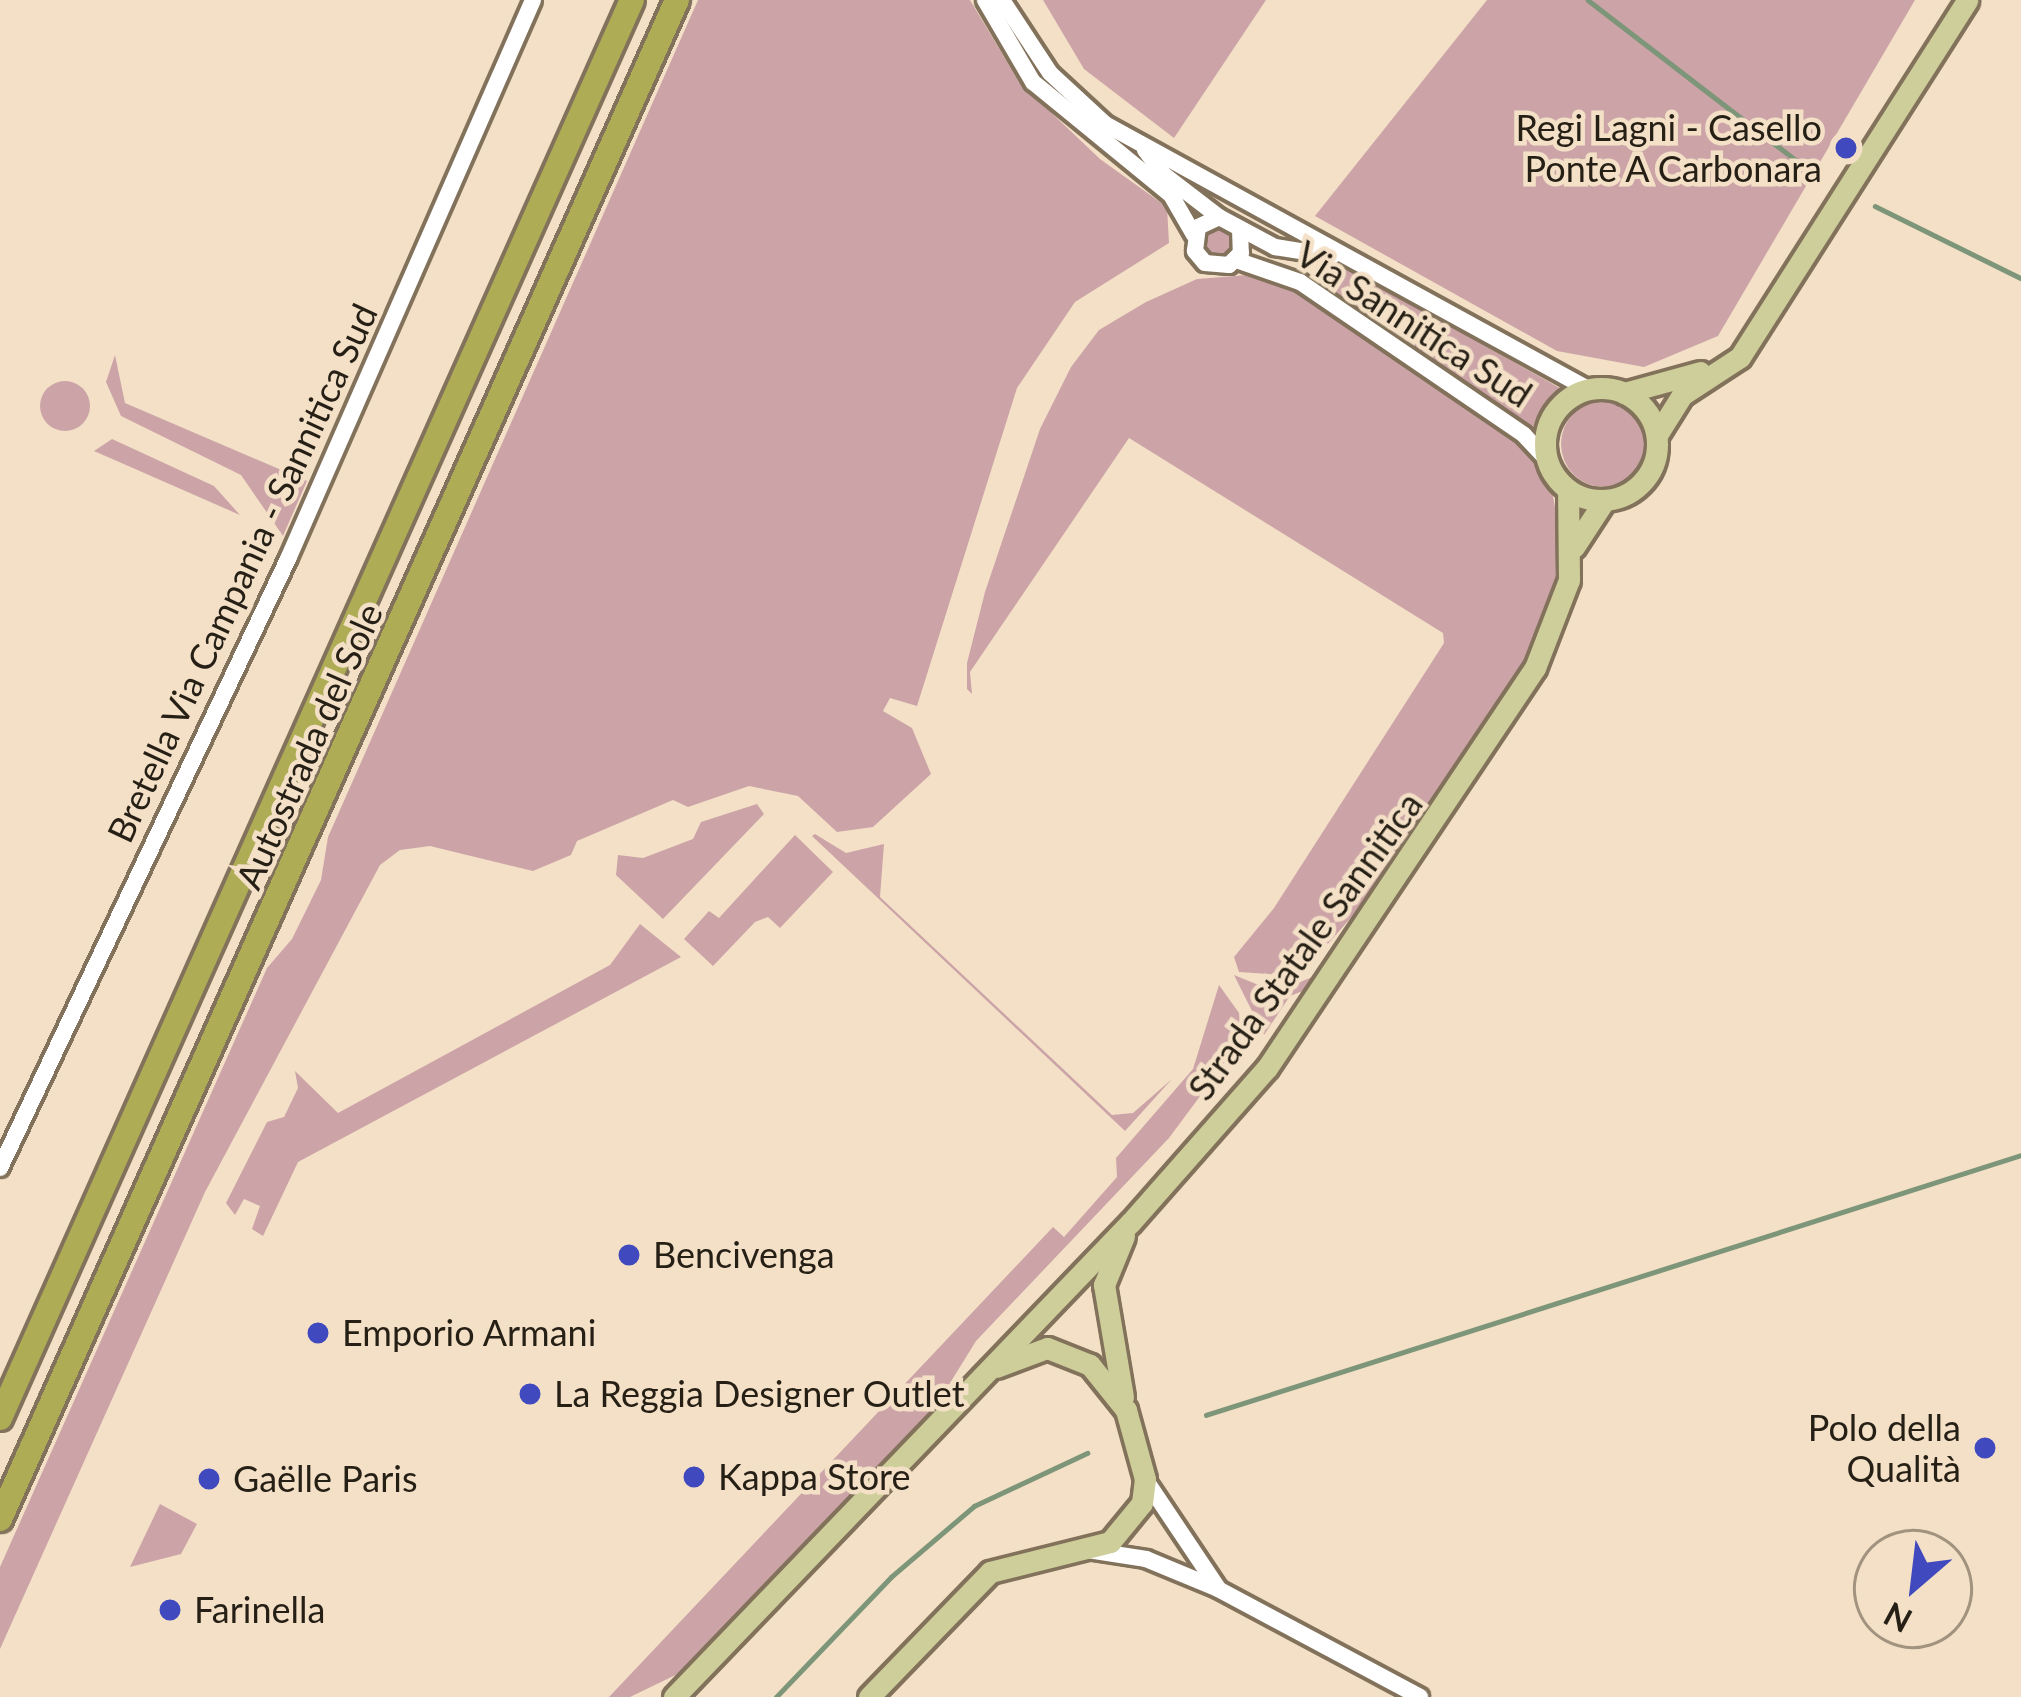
<!DOCTYPE html>
<meta charset="utf-8">
<style>
body{margin:0}
#map{position:relative;width:2021px;height:1697px;overflow:hidden;background:#f3e0c6;font-family:Lato,sans-serif}
div>[style]{position:absolute}
.green>*{inset:0;background:#cca4a8}
.round{border-radius:50%}
.stream>*{height:4.5px;margin:-2.25px;padding:0 2.25px;transform-origin:2.25px;border-radius:2.25px;background:#7d9578}
.roads{filter:drop-shadow(3px 0 #83725b) drop-shadow(-3px 0 #83725b) drop-shadow(0 3px #83725b) drop-shadow(0 -3px #83725b)}
.minor>*{height:16px;margin:-8px;padding:0 8px;transform-origin:8px;border-radius:8px;background:#fff}
.major>*{height:21px;margin:-10.5px;padding:0 10.5px;transform-origin:10.5px;border-radius:10.5px;background:#cece9a}
.major>.ring{margin:-10.5px;padding:0;box-sizing:content-box;background:none;border:21px solid #cece9a;border-radius:50%}
.highway>*{height:24px;margin:-12px;padding:0 12px;transform-origin:12px;border-radius:12px;background:#aead56}
.dots>*{width:33px;height:33px;translate:-50% -50%;box-sizing:border-box;border:6px solid #f3e0c6;border-radius:50%}
span{translate:-50% -50%;white-space:nowrap;text-align:center;line-height:1.15;-webkit-text-stroke:9px #f3e0c6;paint-order:stroke}
.poi-label{font-size:36px;color:#251f15}
.right{translate:-100% -50%;text-align:right}
.left{translate:0 -50%;text-align:left}
.street-label{font-size:36px;color:#251f15}
.north{position:absolute;left:1853px;top:1529px;width:120px;height:120px;box-sizing:border-box;background:#f3e0c6;border:3px solid #a1937f;border-radius:50%;rotate:208deg;font-size:33px;font-weight:700;line-height:48px;text-align:center;color:#251f15}
.north::after{content:'';display:block;margin:auto;width:42px;height:54px;background:#4049bd;clip-path:polygon(50% 0,100% 100%,50% 72%,0 100%)}
</style>
<div id="map">
<div class="green">
<i style="clip-path:polygon(698px 0,970px 0,1019px 82px,1100px 159px,1167px 207px,1169px 243px,1075px 302px,1017px 388px,917px 706px,890px 698px,883px 711px,912px 728px,931px 774px,873px 827px,837px 832px,798px 796px,749px 786px,688px 807px,673px 800px,577px 841px,571px 855px,533px 871px,430px 846px,400px 850px,380px 865px,205px 1192px,0 1649px,0 1567px,267px 968px,292px 939px,321px 880px,328px 837px)"></i>
<i style="clip-path:polygon(1043px 0,1266px 0,1174px 138px,1084px 69px)"></i>
<i style="clip-path:polygon(1487px 0,1915px 0,1718px 336px,1644px 367px,1557px 351px,1315px 216px)"></i>
<i style="clip-path:polygon(1233px 224px,1234px 258px,1206px 261px,1199px 228px)"></i>
<i style="clip-path:polygon(1318px 262px,1356px 273px,1565px 391px,1536px 430px,1317px 279px)"></i>
<i style="clip-path:polygon(1247px 275px,1291px 284px,1528px 451px,1551px 485px,1565px 561px,1529px 658px,1370px 896px,1327px 945px,1281px 975px,1239px 972px,1234px 957px,1274px 908px,1444px 643px,1443px 633px,1129px 438px,970px 672px,972px 694px,967px 689px,967px 663px,985px 592px,1040px 429px,1071px 367px,1099px 330px,1146px 302px,1197px 279px)"></i>
<i style="clip-path:polygon(115px 355px,125px 403px,307px 481px,283px 536px,241px 475px,121px 416px,106px 382px)"></i>
<i class="round" style="left:40px;top:381px;width:50px;height:50px"></i>
<i class="round" style="left:1561px;top:401px;width:86px;height:86px"></i>
<i style="clip-path:polygon(112px 439px,214px 486px,240px 515px,94px 451px)"></i>
<i style="clip-path:polygon(757px 804px,764px 814px,663px 919px,616px 875px,618px 855px,643px 858px,693px 839px,701px 822px)"></i>
<i style="clip-path:polygon(815px 834px,846px 853px,884px 844px,880px 897px,1112px 1115px,1133px 1113px,1172px 1079px,1125px 1131px,812px 836px)"></i>
<i style="clip-path:polygon(795px 835px,833px 872px,780px 928px,768px 917px,755px 922px,713px 966px,684px 939px,709px 911px,719px 918px)"></i>
<i style="clip-path:polygon(640px 924px,681px 957px,298px 1162px,263px 1236px,252px 1229px,260px 1206px,244px 1199px,235px 1215px,226px 1203px,267px 1122px,284px 1117px,298px 1088px,295px 1071px,338px 1113px,610px 965px)"></i>
<i style="clip-path:polygon(1234px 975px,1276px 992px,1317px 975px,1313px 987px,1290px 996px,1264px 1035px)"></i>
<i style="clip-path:polygon(1219px 985px,1239px 1013px,1241px 1041px,1169px 1138px,976px 1341px,937px 1404px,688px 1669px,630px 1697px,609px 1697px,1053px 1227px,1064px 1237px,1117px 1177px,1116px 1158px,1193px 1069px)"></i>
<i style="clip-path:polygon(160px 1504px,197px 1524px,181px 1554px,130px 1567px)"></i>
</div>
<div class="stream">
<i style="left:1588px;top:0;width:279px;rotate:37.6deg"></i>
<i style="left:1875px;top:206px;width:163px;rotate:26.3deg"></i>
<i style="left:1206px;top:1415px;width:855px;rotate:-17.69deg"></i>
<i style="left:776px;top:1697px;width:166px;rotate:-46.2deg"></i>
<i style="left:891px;top:1577px;width:109px;rotate:-40.5deg"></i>
<i style="left:974px;top:1506px;width:125px;rotate:-25.1deg"></i>
</div>
<div class="roads">
<div class="minor">
<i style="left:985px;top:0;width:95px;rotate:59.7deg"></i>
<i style="left:1033px;top:82px;width:178px;rotate:39.3deg"></i>
<i style="left:1171px;top:195px;width:46px;rotate:60.1deg"></i>
<i style="left:1002px;top:0;width:87px;rotate:56.7deg"></i>
<i style="left:1050px;top:73px;width:75px;rotate:42.8deg"></i>
<i style="left:1105px;top:124px;width:551px;rotate:28.75deg"></i>
<i style="left:1145px;top:150px;width:30px;rotate:53deg"></i>
<i style="left:1163px;top:174px;width:71px;rotate:37.5deg"></i>
<i style="left:1240px;top:229px;width:24px;rotate:88deg"></i>
<i style="left:1241px;top:253px;width:17px;rotate:135deg"></i>
<i style="left:1229px;top:265px;width:24px;rotate:-175deg"></i>
<i style="left:1205px;top:263px;width:16px;rotate:-130deg"></i>
<i style="left:1195px;top:251px;width:24px;rotate:-83deg"></i>
<i style="left:1198px;top:227px;width:23px;rotate:-25deg"></i>
<i style="left:1219px;top:217px;width:64px;rotate:28.2deg"></i>
<i style="left:1275px;top:247px;width:58px;rotate:9deg"></i>
<i style="left:1236px;top:260px;width:68px;rotate:19deg"></i>
<i style="left:1300px;top:282px;width:271px;rotate:34.3deg"></i>
<i style="left:1524px;top:435px;width:34px;rotate:47deg"></i>
<i style="left:0;top:1168px;width:674px;rotate:-64.69deg"></i>
<i style="left:288px;top:559px;width:610px;rotate:-66.33deg"></i>
<i style="left:1145px;top:1479px;width:131px;rotate:56.2deg"></i>
<i style="left:1088px;top:1550px;width:59px;rotate:8.8deg"></i>
<i style="left:1146px;top:1559px;width:78px;rotate:22.6deg"></i>
<i style="left:1218px;top:1589px;width:229px;rotate:28.1deg"></i>
</div>
<div class="major">
<i class="ring" style="left:1545px;top:388px;width:91px;height:91px"></i>
<i style="left:1624px;top:393px;width:79px;rotate:-15.4deg"></i>
<i style="left:1657px;top:435px;width:47px;rotate:-58deg"></i>
<i style="left:1682px;top:395px;width:69px;rotate:-33.2deg"></i>
<i style="left:1740px;top:357px;width:423px;rotate:-57.5deg"></i>
<i style="left:1574px;top:547px;width:55px;rotate:-56.9deg"></i>
<i style="left:1123px;top:1397px;width:114px;rotate:-99.6deg"></i>
<i style="left:1104px;top:1285px;width:53px;rotate:-67.8deg"></i>
<i style="left:674px;top:1697px;width:659px;rotate:-46.11deg"></i>
<i style="left:1131px;top:1222px;width:205px;rotate:-48.6deg"></i>
<i style="left:1267px;top:1068px;width:481px;rotate:-56.2deg"></i>
<i style="left:1535px;top:668px;width:94px;rotate:-68.9deg"></i>
<i style="left:1569px;top:580px;width:90px;rotate:-90.6deg"></i>
<i style="left:869px;top:1697px;width:174px;rotate:-45.9deg"></i>
<i style="left:990px;top:1572px;width:124px;rotate:-14deg"></i>
<i style="left:1110px;top:1542px;width:50px;rotate:-50.6deg"></i>
<i style="left:1142px;top:1503px;width:24px;rotate:-83deg"></i>
<i style="left:1145px;top:1479px;width:72px;rotate:-105.4deg"></i>
<i style="left:1126px;top:1410px;width:58px;rotate:-128.7deg"></i>
<i style="left:1090px;top:1365px;width:46px;rotate:-158.4deg"></i>
<i style="left:1047px;top:1348px;width:54px;rotate:159.6deg"></i>
</div>
<div class="highway">
<i style="left:0;top:1418px;width:1552px;rotate:-65.98deg"></i>
<i style="left:0;top:1519px;width:1663px;rotate:-65.98deg"></i>
</div>
</div>
<div class="dots">
<i style="left:1846px;top:148px;background:#4049bd"></i>
<i style="left:629px;top:1255px;background:#4049bd"></i>
<i style="left:318px;top:1333px;background:#4049bd"></i>
<i style="left:530px;top:1394px;background:#4049bd"></i>
<i style="left:1985px;top:1448px;background:#4049bd"></i>
<i style="left:694px;top:1477px;background:#4049bd"></i>
<i style="left:209px;top:1479px;background:#4049bd"></i>
<i style="left:170px;top:1610px;background:#4049bd"></i>
</div>
<div class="poi-label">
<span class="right" style="left:1822px;top:148px">Regi Lagni - Casello<br>Ponte A Carbonara</span>
<span class="left" style="left:653px;top:1255px">Bencivenga</span>
<span class="left" style="left:342px;top:1333px">Emporio Armani</span>
<span class="left" style="left:554px;top:1394px">La Reggia Designer Outlet</span>
<span class="right" style="left:1961px;top:1448px">Polo della<br>Qualità</span>
<span class="left" style="left:718px;top:1477px">Kappa Store</span>
<span class="left" style="left:233px;top:1479px">Gaëlle Paris</span>
<span class="left" style="left:194px;top:1610px">Farinella</span>
</div>
<div class="street-label">
<span style="left:1414px;top:324px;rotate:33deg">Via Sannitica Sud</span>
<span style="left:242px;top:573px;rotate:-65deg">Bretella Via Campania - Sannitica Sud</span>
<span style="left:309px;top:746px;rotate:-66deg">Autostrada del Sole</span>
<span style="left:1305px;top:946px;rotate:-54deg">Strada Statale Sannitica</span>
</div>
<div class="north">N</div>
</div>
